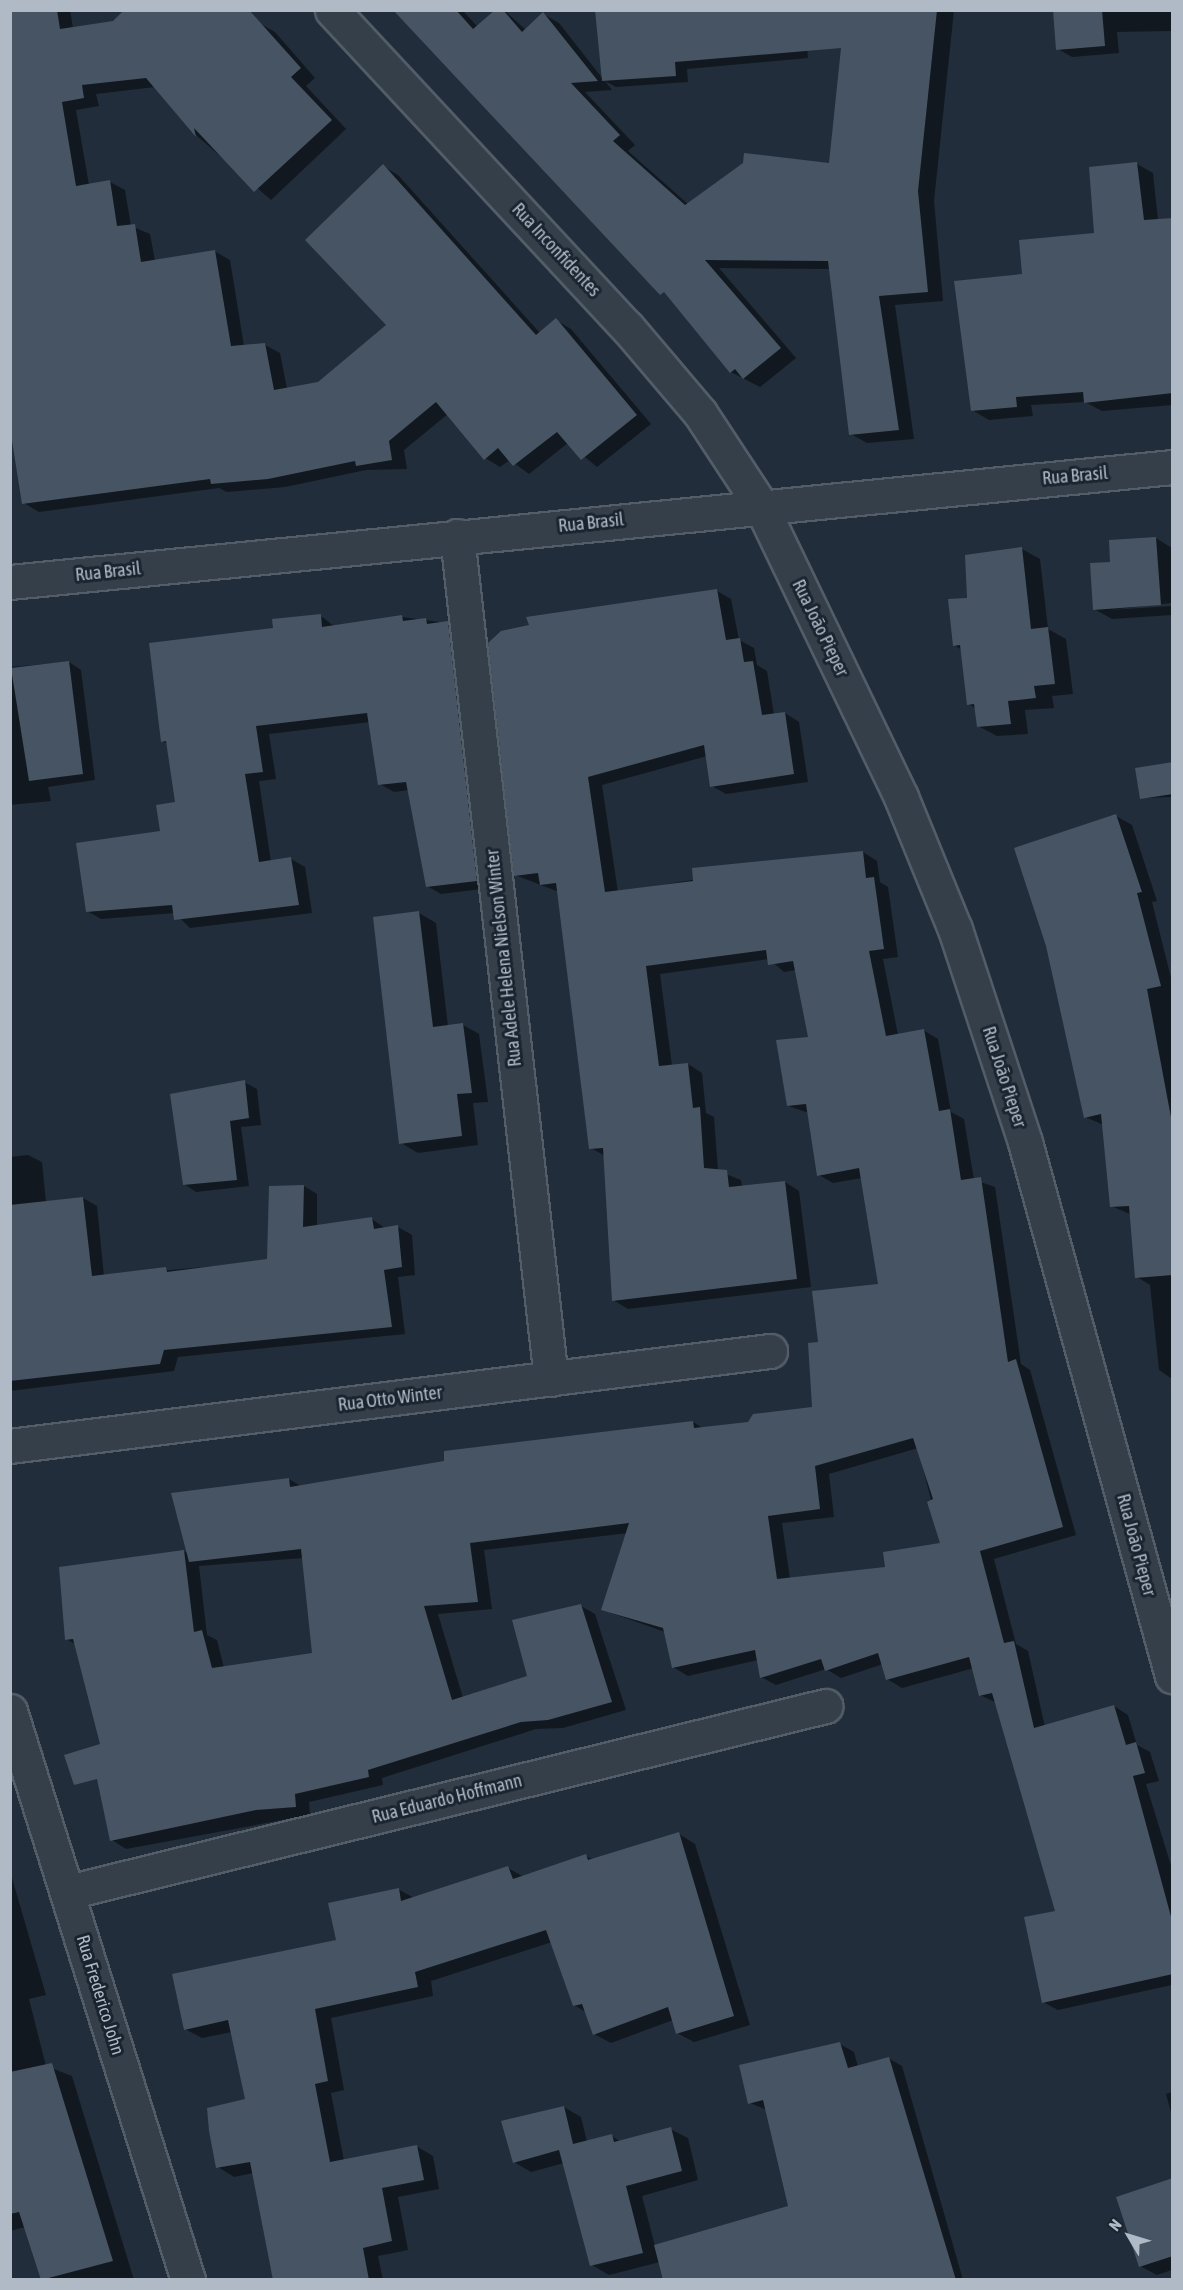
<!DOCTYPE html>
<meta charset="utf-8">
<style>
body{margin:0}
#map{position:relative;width:1183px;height:2290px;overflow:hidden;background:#212d3a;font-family:"Asap Condensed",sans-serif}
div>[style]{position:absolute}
.shadow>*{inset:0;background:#0007}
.building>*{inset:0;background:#475463}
.roads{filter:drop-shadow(2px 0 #535d68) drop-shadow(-2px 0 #535d68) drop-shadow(0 2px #535d68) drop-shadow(0 -2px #535d68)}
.minor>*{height:33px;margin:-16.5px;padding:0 16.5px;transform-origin:16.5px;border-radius:16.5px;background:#353f4a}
.tertiary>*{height:33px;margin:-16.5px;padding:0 16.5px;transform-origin:16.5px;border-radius:16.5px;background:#353f4a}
span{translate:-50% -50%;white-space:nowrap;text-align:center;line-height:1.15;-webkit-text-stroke:6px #1a242f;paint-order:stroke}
.street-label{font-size:18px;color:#b0bac6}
.frame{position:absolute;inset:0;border:12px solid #b0bac6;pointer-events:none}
.north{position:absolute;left:1099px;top:2206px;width:60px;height:60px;-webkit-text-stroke:4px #1a242f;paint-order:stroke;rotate:308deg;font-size:16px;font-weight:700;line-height:24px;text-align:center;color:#b0bac6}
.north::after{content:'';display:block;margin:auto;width:21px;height:27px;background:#b0bac6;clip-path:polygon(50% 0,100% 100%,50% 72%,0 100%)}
</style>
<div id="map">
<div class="shadow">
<i style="clip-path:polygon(10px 10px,70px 10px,73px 28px,259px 23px,275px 32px,315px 78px,306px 86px,346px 129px,271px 200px,197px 136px,155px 87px,96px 94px,99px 106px,76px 110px,89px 185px,110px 182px,125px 190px,131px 226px,150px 234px,155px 261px,214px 251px,230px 260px,244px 346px,265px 345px,280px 353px,287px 389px,319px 384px,388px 325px,383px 166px,398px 175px,540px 333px,556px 320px,571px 329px,651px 424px,597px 467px,568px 443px,529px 474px,510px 460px,500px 467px,485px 458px,448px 414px,404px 450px,407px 469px,366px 470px,285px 487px,227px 492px,219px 488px,39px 512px,24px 503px)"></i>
<i style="clip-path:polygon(417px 10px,462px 10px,478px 27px,504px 10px,526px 30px,543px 14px,559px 23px,603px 79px,804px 10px,808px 58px,687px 69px,688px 82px,616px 87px,605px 81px,612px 90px,585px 92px,635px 145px,628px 151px,689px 205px,829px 170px,846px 10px,954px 10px,934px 201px,943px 301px,895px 305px,914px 439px,867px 443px,851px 434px,830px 269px,719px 268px,796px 358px,760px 387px,731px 372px,705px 335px,406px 22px)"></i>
<i style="clip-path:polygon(1054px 10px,1172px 10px,1172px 31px,1117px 32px,1119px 53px,1072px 57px,1058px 49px)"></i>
<i style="clip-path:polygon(1137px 164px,1153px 173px,1158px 220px,1172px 219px,1172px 405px,1102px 411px,1085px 402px,1031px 405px,1033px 416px,989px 420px,972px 410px,1024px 275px,1096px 235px)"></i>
<i style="clip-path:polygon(1156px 538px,1172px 548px,1172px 603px,1110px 610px,1172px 606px,1172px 615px,1112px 619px,1094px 609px,1112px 563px)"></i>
<i style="clip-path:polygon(1022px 549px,1040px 559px,1048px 629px,1066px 639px,1073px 694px,1052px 696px,1054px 708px,1025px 710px,1028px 734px,997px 736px,978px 726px,976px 709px,969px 704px,962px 650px,954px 645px,969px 599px)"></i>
<i style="clip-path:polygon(evenodd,717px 591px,731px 599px,739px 640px,754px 648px,757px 665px,767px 671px,774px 715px,785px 713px,799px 722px,808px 782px,726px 794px,712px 786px,707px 756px,602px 785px,618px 892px,863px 852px,877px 861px,880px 882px,888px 887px,898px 957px,883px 959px,898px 1035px,923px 1030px,938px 1039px,951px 1112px,964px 1119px,974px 1180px,995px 1187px,1021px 1364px,1030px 1370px,1076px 1535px,994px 1559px,1016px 1644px,1028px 1651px,1045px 1727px,1114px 1706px,1128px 1715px,1137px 1745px,1150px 1752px,1159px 1781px,1146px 1784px,1172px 1869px,1172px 1985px,1058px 2010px,1043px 2002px,1057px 1912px,997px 1703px,980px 1695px,974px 1668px,902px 1688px,887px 1679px,883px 1664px,841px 1678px,826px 1669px,776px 1685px,761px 1677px,758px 1660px,688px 1676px,673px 1667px,665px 1632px,603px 1610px,628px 1533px,484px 1550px,492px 1609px,438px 1614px,463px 1698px,529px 1677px,581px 1606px,595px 1614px,626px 1710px,563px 1728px,536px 1729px,382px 1778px,383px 1785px,309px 1802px,310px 1815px,126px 1849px,112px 1840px,118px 1761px,77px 1645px,66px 1639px,184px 1551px,188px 1554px,289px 1479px,302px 1487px,693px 1422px,703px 1428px,749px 1423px,814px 1408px,819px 1344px,880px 1286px,862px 1178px,833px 1183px,819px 1175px,809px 1113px,788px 1106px,810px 1038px,796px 970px,784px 972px,769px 959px,660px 974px,672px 1066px,688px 1064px,702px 1073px,706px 1113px,714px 1117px,718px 1171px,741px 1180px,742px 1187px,785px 1182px,799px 1191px,811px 1287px,628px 1309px,613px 1300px,605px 1156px,591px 1148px,559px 892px,515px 875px,717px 591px,918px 1448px,942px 1544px,886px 1569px,790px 1579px,782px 1523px,834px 1517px,829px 1474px,918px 1448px,717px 591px,303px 1558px,314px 1654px,224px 1668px,217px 1640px,207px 1635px,199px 1566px,303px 1558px)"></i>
<i style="clip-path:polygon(321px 616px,335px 627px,402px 617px,447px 623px,461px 631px,490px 888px,441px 894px,427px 886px,409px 790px,394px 792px,380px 784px,370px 722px,269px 734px,276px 779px,259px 781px,271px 862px,291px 859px,305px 867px,312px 913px,190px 928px,175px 913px,101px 919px,87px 911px,162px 832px,177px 804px,168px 744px,162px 741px,275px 629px)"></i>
<i style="clip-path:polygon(69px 662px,81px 670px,95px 780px,48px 787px,51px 801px,10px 805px,10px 667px)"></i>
<i style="clip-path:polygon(1172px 763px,1172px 797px,1141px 798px)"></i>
<i style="clip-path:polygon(1116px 816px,1132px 825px,1157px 901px,1152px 902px,1172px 982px,1172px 1379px,1159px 1370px,1150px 1285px,1137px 1277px,1132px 1215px,1111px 1206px,1104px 1125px,1085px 1117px)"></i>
<i style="clip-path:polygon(419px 913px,436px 923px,448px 1027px,463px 1025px,479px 1034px,488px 1102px,473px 1103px,478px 1145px,418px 1153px,401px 1143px)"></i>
<i style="clip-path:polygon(244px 1082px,257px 1089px,261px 1125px,241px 1127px,249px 1186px,196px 1192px,184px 1184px)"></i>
<i style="clip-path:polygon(28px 1155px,42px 1162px,46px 1202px,83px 1198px,97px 1206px,104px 1276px,269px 1261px,304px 1186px,317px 1194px,317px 1227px,372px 1219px,386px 1229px,398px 1227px,412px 1235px,415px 1275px,398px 1277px,405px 1334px,178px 1357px,174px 1371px,10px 1391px,10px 1157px)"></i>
<i style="clip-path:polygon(679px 1834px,695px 1844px,750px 2025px,694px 2042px,677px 2033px,673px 2020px,611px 2043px,594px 2034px,586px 2012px,574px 2005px,552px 1942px,431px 1981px,433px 1996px,331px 2018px,344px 2090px,331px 2093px,344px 2161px,416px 2146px,433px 2156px,439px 2189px,398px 2197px,408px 2250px,378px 2256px,383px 2280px,275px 2280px,253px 2173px,234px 2177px,218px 2167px,247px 2100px,232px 2032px,202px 2038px,185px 2029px,338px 1941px,398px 1889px,414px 1898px,508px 1868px,524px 1877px,586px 1856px,594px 1860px)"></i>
<i style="clip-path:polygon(10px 1871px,46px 1995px,29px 1999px,46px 2066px,72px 2076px,134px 2280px,42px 2280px,25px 2227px,10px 2231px)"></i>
<i style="clip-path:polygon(840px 2044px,854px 2052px,858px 2067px,888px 2058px,902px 2066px,963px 2280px,665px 2280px,660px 2262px,609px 2275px,592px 2265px,564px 2163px,531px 2172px,514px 2162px,564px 2107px,581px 2117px,587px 2142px,612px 2136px,621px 2142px,670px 2129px,688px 2138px,698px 2180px,642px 2196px,655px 2246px,790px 2207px,767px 2110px,750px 2103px)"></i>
<i style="clip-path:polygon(1172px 2092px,1172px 2116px,1166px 2094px)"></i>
<i style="clip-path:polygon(1172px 2180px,1172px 2270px,1157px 2275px,1140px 2266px)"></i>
</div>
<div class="building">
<i style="clip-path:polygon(10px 10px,57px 10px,60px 29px,113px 21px,124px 10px,249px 10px,301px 68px,291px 77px,332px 120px,254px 192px,194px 128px,196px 137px,146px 78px,82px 85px,84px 98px,62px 102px,76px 186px,110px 180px,117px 226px,135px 224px,141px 262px,215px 250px,231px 346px,265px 343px,274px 390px,318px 382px,386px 325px,305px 240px,383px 164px,536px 335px,556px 318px,637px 415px,581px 460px,557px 432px,513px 466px,498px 448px,484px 460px,436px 402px,389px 441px,392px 460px,356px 466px,355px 461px,268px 479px,211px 484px,210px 479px,22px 504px,10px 428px)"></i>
<i style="clip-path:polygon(393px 10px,456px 10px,473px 29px,495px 10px,503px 10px,522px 32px,543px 12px,598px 81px,571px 83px,620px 135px,613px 141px,685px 205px,743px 163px,744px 153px,829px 163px,841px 48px,675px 62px,676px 76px,602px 81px,595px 10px,937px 10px,918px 191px,928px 292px,879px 296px,899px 430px,849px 435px,828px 261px,705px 260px,781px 348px,743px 379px,735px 369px,730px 373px,664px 292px,660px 295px)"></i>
<i style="clip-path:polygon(1053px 10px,1102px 10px,1105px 46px,1056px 50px)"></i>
<i style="clip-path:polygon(1137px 162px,1144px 220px,1173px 218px,1173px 393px,1084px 403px,1083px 392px,1016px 397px,1017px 407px,971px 411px,954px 281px,1022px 274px,1019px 240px,1094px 233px,1089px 167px)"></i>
<i style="clip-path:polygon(1156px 537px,1161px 605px,1093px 610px,1090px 563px,1110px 562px,1109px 540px)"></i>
<i style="clip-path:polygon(1022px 547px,1031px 629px,1048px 627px,1055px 684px,1034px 686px,1036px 698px,1008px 701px,1011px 724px,977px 727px,974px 704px,967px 705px,960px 645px,953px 646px,948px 599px,967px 598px,965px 555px)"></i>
<i style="clip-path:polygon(evenodd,717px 589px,726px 640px,740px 638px,744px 662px,753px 661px,762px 715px,785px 712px,794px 774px,710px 787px,704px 745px,588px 777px,605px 892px,693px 881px,692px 868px,863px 851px,866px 878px,874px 877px,884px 949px,869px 951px,886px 1036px,924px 1029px,939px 1111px,950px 1109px,961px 1180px,981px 1177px,1008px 1362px,1016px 1359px,1063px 1527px,980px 1551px,1004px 1643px,1014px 1641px,1034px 1728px,1114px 1705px,1126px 1745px,1136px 1742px,1145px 1773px,1133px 1776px,1173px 1924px,1173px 1974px,1042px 2003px,1024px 1917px,1055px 1911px,992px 1693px,979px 1696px,969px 1657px,886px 1680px,878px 1653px,825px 1671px,821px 1659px,760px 1678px,755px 1650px,672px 1668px,663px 1628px,601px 1610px,629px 1523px,470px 1543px,478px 1602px,424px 1606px,452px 1700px,527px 1676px,512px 1620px,581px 1604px,612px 1702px,548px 1720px,521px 1722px,368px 1770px,369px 1777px,295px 1794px,296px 1807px,256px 1810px,110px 1841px,97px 1779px,74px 1785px,64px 1755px,100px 1744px,73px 1639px,65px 1640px,59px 1567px,184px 1550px,194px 1632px,202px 1630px,212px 1668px,312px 1653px,301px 1549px,189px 1562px,171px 1493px,289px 1478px,290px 1487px,444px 1461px,444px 1451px,693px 1421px,694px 1428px,748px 1422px,753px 1414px,812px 1407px,808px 1343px,818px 1342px,812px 1291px,878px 1284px,859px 1168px,817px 1176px,806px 1104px,787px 1106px,776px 1040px,808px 1037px,793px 961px,768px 965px,766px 950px,646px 966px,659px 1066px,688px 1063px,693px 1108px,700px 1107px,704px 1168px,727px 1170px,729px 1187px,785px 1181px,797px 1279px,612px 1301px,603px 1148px,589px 1149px,556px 883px,540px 885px,538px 873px,514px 876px,488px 643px,501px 631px,529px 625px,526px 617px,717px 589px,913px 1438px,933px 1499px,927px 1502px,940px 1543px,883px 1552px,885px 1567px,777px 1579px,768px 1516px,820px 1509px,815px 1466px,913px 1438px)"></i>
<i style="clip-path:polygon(321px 614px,322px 627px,402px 615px,403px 621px,426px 618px,427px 624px,448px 621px,477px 881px,426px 887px,406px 782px,378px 785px,367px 713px,256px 726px,263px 772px,245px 774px,259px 862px,291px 857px,299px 905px,174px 920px,172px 905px,86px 912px,76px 843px,160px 831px,156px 805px,175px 802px,166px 741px,161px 742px,149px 643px,273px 628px,272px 619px)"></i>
<i style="clip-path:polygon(69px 661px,83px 774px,29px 781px,11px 668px)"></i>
<i style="clip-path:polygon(1173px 762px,1173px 794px,1140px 799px,1135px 768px)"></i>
<i style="clip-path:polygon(1116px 814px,1142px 892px,1137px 893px,1161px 986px,1147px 989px,1173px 1128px,1173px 1275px,1135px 1278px,1129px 1206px,1110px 1207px,1101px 1114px,1084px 1118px,1046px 946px,1014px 848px)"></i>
<i style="clip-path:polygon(419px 911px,433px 1027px,463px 1023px,472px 1093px,457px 1094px,462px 1136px,399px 1144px,373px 917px)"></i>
<i style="clip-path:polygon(245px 1080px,249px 1118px,230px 1121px,237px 1180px,183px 1185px,170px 1094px)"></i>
<i style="clip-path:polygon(304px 1185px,303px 1227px,372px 1217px,374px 1229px,398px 1225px,402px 1267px,384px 1270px,392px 1327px,164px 1350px,160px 1364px,10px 1381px,10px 1205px,83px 1197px,92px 1276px,166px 1267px,167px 1272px,267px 1259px,269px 1186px)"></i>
<i style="clip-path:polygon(679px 1832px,734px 2016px,676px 2034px,668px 2007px,593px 2035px,582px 2004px,573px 2006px,546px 1930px,415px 1972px,418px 1987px,315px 2009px,328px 2081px,315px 2084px,330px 2162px,417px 2145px,424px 2180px,382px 2188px,392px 2241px,363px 2248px,369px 2280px,273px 2280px,250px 2162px,216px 2168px,209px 2131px,207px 2108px,245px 2099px,228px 2020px,184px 2030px,172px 1974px,336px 1940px,328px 1903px,399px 1888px,401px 1901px,508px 1866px,513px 1879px,586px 1854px,588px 1860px)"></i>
<i style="clip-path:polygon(840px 2042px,848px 2068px,889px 2057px,956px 2280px,663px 2280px,654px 2245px,788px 2206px,763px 2100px,748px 2104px,739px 2065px)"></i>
<i style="clip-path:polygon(52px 2063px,113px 2261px,41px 2280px,19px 2212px,10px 2214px,10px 2072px)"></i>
<i style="clip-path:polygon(564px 2106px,573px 2144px,612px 2134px,614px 2142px,671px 2127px,682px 2171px,626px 2186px,643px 2253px,590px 2266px,559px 2150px,513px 2163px,501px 2121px)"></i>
<i style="clip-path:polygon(1173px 2178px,1173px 2256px,1139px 2267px,1116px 2197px)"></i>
</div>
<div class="roads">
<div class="minor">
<i style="left:332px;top:10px;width:433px;rotate:47.1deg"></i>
<i style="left:627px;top:327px;width:113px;rotate:49.7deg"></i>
<i style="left:700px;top:413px;width:111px;rotate:56.7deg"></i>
<i style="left:761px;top:506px;width:323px;rotate:64.3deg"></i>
<i style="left:901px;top:797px;width:143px;rotate:67.8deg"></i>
<i style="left:955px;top:929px;width:224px;rotate:71.8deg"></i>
<i style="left:1025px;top:1142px;width:554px;rotate:74.61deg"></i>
<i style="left:457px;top:536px;width:848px;rotate:83.64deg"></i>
<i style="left:10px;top:1446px;width:766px;rotate:-7.13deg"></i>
<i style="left:10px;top:1711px;width:596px;rotate:72.63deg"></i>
<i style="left:68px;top:1892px;width:780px;rotate:-13.8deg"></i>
</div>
<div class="tertiary">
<i style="left:10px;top:582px;width:1168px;rotate:-5.65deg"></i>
</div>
</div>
<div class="street-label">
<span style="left:556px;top:250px;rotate:47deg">Rua Inconfidentes</span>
<span style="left:1075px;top:476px;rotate:-5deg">Rua Brasil</span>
<span style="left:591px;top:523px;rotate:-6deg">Rua Brasil</span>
<span style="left:108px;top:572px;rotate:-6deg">Rua Brasil</span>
<span style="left:820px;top:628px;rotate:64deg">Rua João Pieper</span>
<span style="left:504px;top:958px;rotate:-96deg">Rua Adele Helena Nielson Winter</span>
<span style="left:1004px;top:1077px;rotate:72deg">Rua João Pieper</span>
<span style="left:390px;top:1399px;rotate:-7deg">Rua Otto Winter</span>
<span style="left:1136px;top:1545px;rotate:75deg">Rua João Pieper</span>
<span style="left:447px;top:1799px;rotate:-14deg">Rua Eduardo Hoffmann</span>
<span style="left:100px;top:1995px;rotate:73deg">Rua Frederico John</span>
</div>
<div class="frame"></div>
<div class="north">N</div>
</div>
